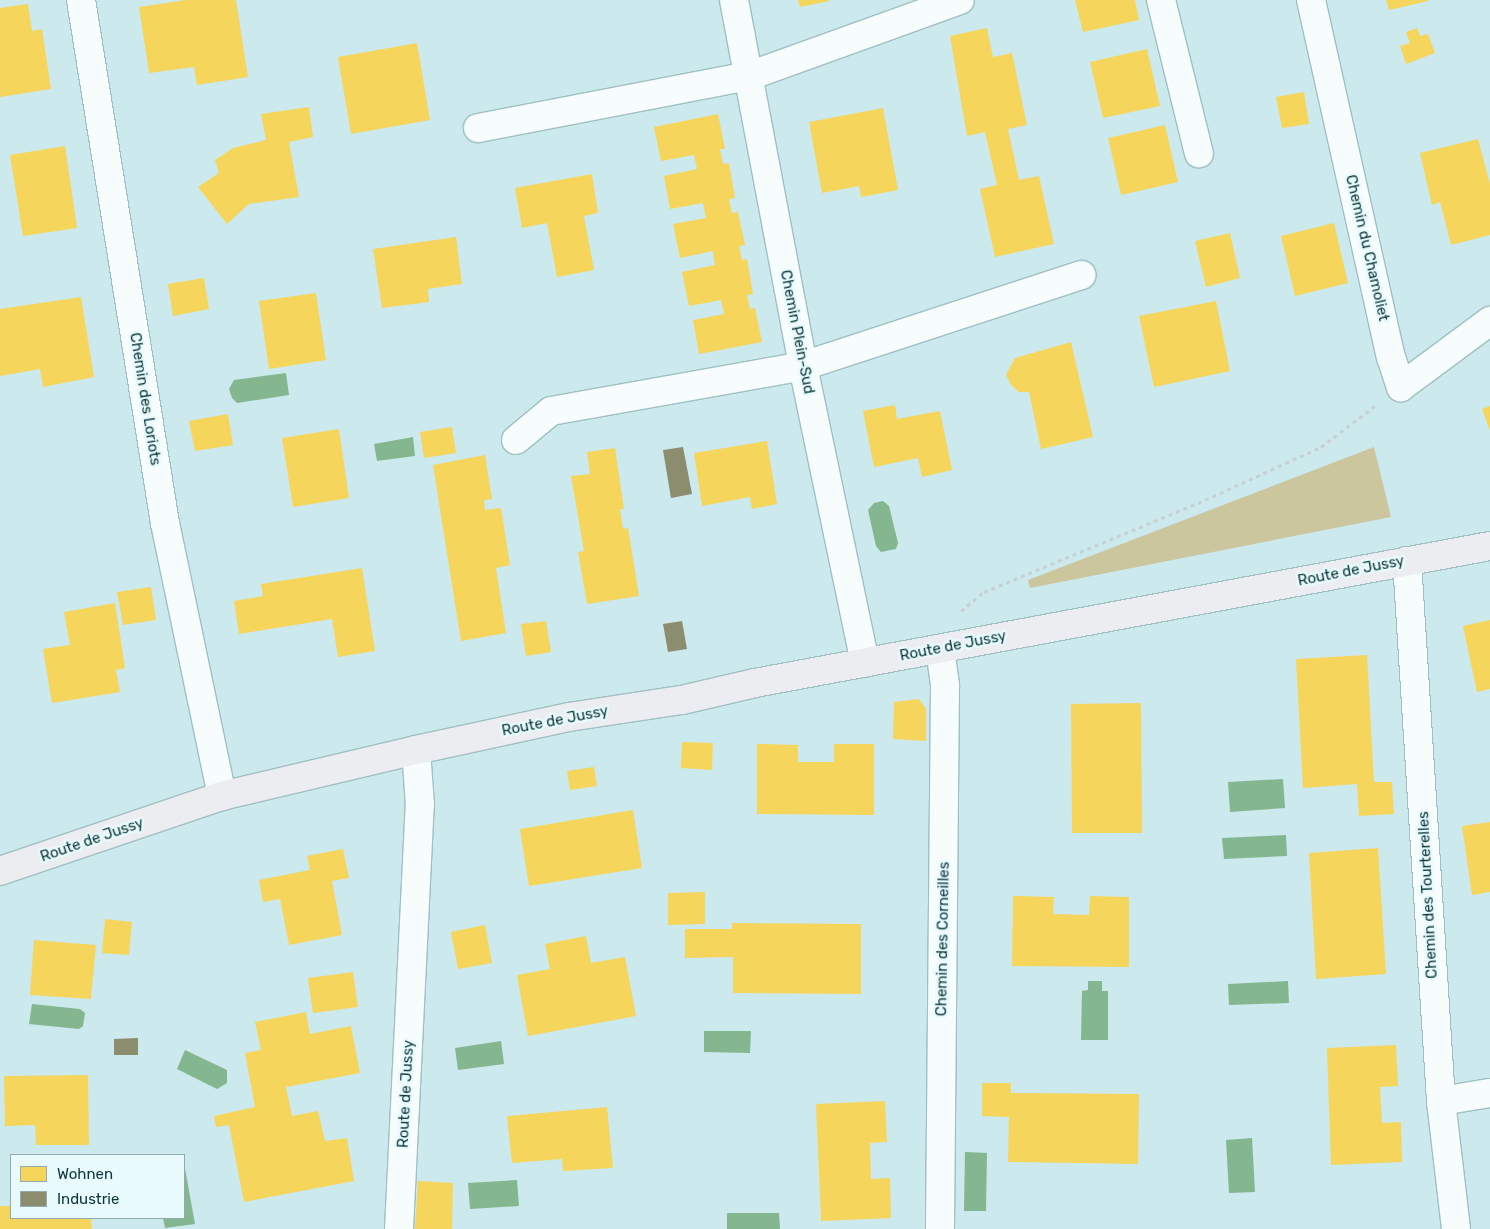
<!DOCTYPE html>
<style>
body{margin:0}
#map{position:relative;width:1490px;height:1229px;overflow:hidden;background:#cce9ed;font-family:Rubik,sans-serif}
div>[style]{position:absolute}
.forest>*{inset:0;background:#ccc69f}
.water>*{inset:0;background:#84b690}
.homes>*{inset:0;background:#f6d55c}
.industry>*{inset:0;background:#8c8c6e}
.path>*{height:3px;margin-top:-1.5px;transform-origin:0;background:repeating-linear-gradient(90deg,#c7d0d2 0 4px,transparent 0 8px)}
.roads{filter:drop-shadow(1px 0 #a0bfc3) drop-shadow(-1px 0 #a0bfc3) drop-shadow(0 1px #a0bfc3) drop-shadow(0 -1px #a0bfc3)}
.minor>*{height:28px;margin:-14px;padding:0 14px;transform-origin:14px;border-radius:14px;background:#f7fcfc}
.major>*{height:28px;margin:-14px;padding:0 14px;transform-origin:14px;border-radius:14px;background:#ecedf1}
span{translate:-50% -50%;white-space:nowrap;text-align:center;line-height:1.15;-webkit-text-stroke:5px #e8fafc;paint-order:stroke}
.street-label{font-size:15px;color:#0d373c}
.legend{position:absolute;left:10px;top:1154px;width:175px;height:65px;box-sizing:border-box;background:#e8fafc;border:1px solid #90acaf;margin:0;padding:6px 9px;list-style:none;font-size:15px;color:#0d373c}
.legend li{display:flex;align-items:center;gap:10px;height:25px}
.legend b{width:25px;border:1px solid #90acaf}
</style>
<div id="map">
<div class="forest">
<i style="clip-path:polygon(1374px 447px,1391px 517px,1030px 588px,1028px 580px)"></i>
</div>
<div class="water">
<i style="clip-path:polygon(286px 373px,289px 395px,237px 403px,232px 398px,229px 389px,234px 380px)"></i>
<i style="clip-path:polygon(413px 437px,415px 456px,377px 461px,374px 444px)"></i>
<i style="clip-path:polygon(883px 501px,889px 506px,898px 543px,896px 549px,881px 552px,876px 546px,868px 510px,874px 503px)"></i>
<i style="clip-path:polygon(1283px 779px,1285px 808px,1230px 812px,1228px 782px)"></i>
<i style="clip-path:polygon(1286px 835px,1287px 856px,1224px 859px,1222px 838px)"></i>
<i style="clip-path:polygon(1088px 981px,1102px 981px,1102px 991px,1108px 991px,1108px 1040px,1081px 1040px,1082px 991px,1088px 990px)"></i>
<i style="clip-path:polygon(1288px 981px,1289px 1003px,1229px 1005px,1228px 984px)"></i>
<i style="clip-path:polygon(32px 1004px,80px 1009px,85px 1013px,83px 1026px,79px 1029px,29px 1024px)"></i>
<i style="clip-path:polygon(704px 1031px,751px 1031px,750px 1053px,704px 1052px)"></i>
<i style="clip-path:polygon(501px 1041px,504px 1064px,458px 1070px,455px 1048px)"></i>
<i style="clip-path:polygon(185px 1050px,227px 1070px,227px 1083px,217px 1089px,177px 1069px)"></i>
<i style="clip-path:polygon(1252px 1138px,1255px 1192px,1229px 1193px,1226px 1140px)"></i>
<i style="clip-path:polygon(965px 1152px,987px 1153px,986px 1211px,964px 1211px)"></i>
<i style="clip-path:polygon(184px 1163px,195px 1224px,165px 1228px,163px 1218px,184px 1218px)"></i>
<i style="clip-path:polygon(517px 1180px,519px 1206px,470px 1209px,468px 1183px)"></i>
<i style="clip-path:polygon(727px 1213px,779px 1213px,780px 1229px,727px 1229px)"></i>
</div>
<div class="homes">
<i style="clip-path:polygon(186px 0,236px 0,248px 77px,197px 85px,194px 67px,149px 73px,139px 7px)"></i>
<i style="clip-path:polygon(798px 0,829px 0,829px 1px,800px 7px)"></i>
<i style="clip-path:polygon(1075px 0,1135px 0,1139px 20px,1083px 32px)"></i>
<i style="clip-path:polygon(1386px 0,1428px 0,1428px 1px,1389px 10px)"></i>
<i style="clip-path:polygon(28px 4px,32px 31px,42px 29px,51px 89px,0 97px,0 8px)"></i>
<i style="clip-path:polygon(987px 28px,993px 57px,1012px 53px,1027px 125px,1008px 129px,1019px 180px,1039px 176px,1054px 244px,995px 257px,980px 189px,997px 185px,985px 132px,967px 136px,950px 36px)"></i>
<i style="clip-path:polygon(1417px 28px,1420px 36px,1428px 34px,1435px 53px,1406px 64px,1400px 46px,1410px 43px,1406px 32px)"></i>
<i style="clip-path:polygon(417px 43px,430px 120px,351px 134px,338px 57px)"></i>
<i style="clip-path:polygon(1147px 49px,1160px 106px,1103px 118px,1090px 62px)"></i>
<i style="clip-path:polygon(1304px 92px,1309px 124px,1282px 128px,1276px 97px)"></i>
<i style="clip-path:polygon(309px 107px,313px 137px,289px 142px,299px 197px,249px 204px,227px 224px,198px 187px,219px 173px,215px 160px,233px 148px,266px 140px,261px 114px)"></i>
<i style="clip-path:polygon(883px 108px,898px 190px,861px 197px,859px 186px,822px 193px,809px 122px)"></i>
<i style="clip-path:polygon(718px 114px,725px 149px,720px 149px,723px 164px,729px 163px,735px 198px,729px 199px,732px 213px,738px 212px,745px 245px,739px 246px,742px 260px,747px 259px,753px 294px,747px 295px,750px 309px,755px 308px,762px 342px,699px 354px,693px 320px,724px 314px,721px 300px,689px 306px,682px 272px,715px 265px,713px 251px,680px 258px,673px 224px,706px 218px,703px 203px,670px 209px,664px 176px,697px 169px,694px 155px,661px 161px,654px 127px)"></i>
<i style="clip-path:polygon(1165px 125px,1178px 182px,1121px 195px,1108px 138px)"></i>
<i style="clip-path:polygon(1478px 139px,1490px 184px,1490px 235px,1451px 245px,1440px 202px,1432px 205px,1420px 153px)"></i>
<i style="clip-path:polygon(65px 146px,77px 228px,23px 236px,10px 155px)"></i>
<i style="clip-path:polygon(592px 174px,598px 213px,584px 216px,594px 270px,557px 277px,547px 223px,522px 228px,515px 188px)"></i>
<i style="clip-path:polygon(1334px 223px,1348px 283px,1295px 296px,1281px 236px)"></i>
<i style="clip-path:polygon(1230px 233px,1240px 278px,1206px 287px,1195px 241px)"></i>
<i style="clip-path:polygon(456px 237px,462px 284px,428px 289px,429px 302px,382px 308px,373px 249px)"></i>
<i style="clip-path:polygon(204px 278px,209px 309px,173px 316px,168px 284px)"></i>
<i style="clip-path:polygon(316px 293px,326px 360px,269px 369px,259px 301px)"></i>
<i style="clip-path:polygon(81px 297px,94px 377px,43px 387px,40px 369px,0 376px,0 309px)"></i>
<i style="clip-path:polygon(1216px 301px,1230px 371px,1154px 387px,1139px 316px)"></i>
<i style="clip-path:polygon(1071px 342px,1093px 437px,1041px 449px,1029px 392px,1019px 392px,1011px 385px,1006px 375px,1015px 358px)"></i>
<i style="clip-path:polygon(895px 405px,897px 419px,940px 411px,952px 470px,922px 477px,918px 458px,874px 467px,863px 411px)"></i>
<i style="clip-path:polygon(1490px 406px,1490px 431px,1482px 409px)"></i>
<i style="clip-path:polygon(228px 414px,233px 445px,195px 451px,189px 421px)"></i>
<i style="clip-path:polygon(452px 427px,456px 453px,424px 458px,420px 432px)"></i>
<i style="clip-path:polygon(339px 429px,349px 498px,293px 507px,282px 438px)"></i>
<i style="clip-path:polygon(767px 441px,777px 504px,752px 509px,750px 497px,702px 506px,694px 453px)"></i>
<i style="clip-path:polygon(615px 448px,624px 509px,620px 509px,623px 529px,628px 528px,639px 596px,587px 604px,578px 552px,584px 551px,571px 476px,590px 474px,587px 452px)"></i>
<i style="clip-path:polygon(485px 455px,492px 499px,484px 500px,485px 510px,501px 508px,510px 565px,496px 568px,506px 633px,461px 641px,433px 465px)"></i>
<i style="clip-path:polygon(362px 568px,375px 651px,338px 657px,332px 619px,239px 634px,234px 601px,263px 596px,261px 584px)"></i>
<i style="clip-path:polygon(151px 587px,156px 620px,123px 625px,117px 592px)"></i>
<i style="clip-path:polygon(115px 603px,125px 668px,116px 670px,120px 692px,52px 703px,43px 649px,70px 645px,64px 612px)"></i>
<i style="clip-path:polygon(1490px 620px,1490px 689px,1477px 692px,1463px 626px)"></i>
<i style="clip-path:polygon(546px 621px,551px 652px,526px 656px,521px 624px)"></i>
<i style="clip-path:polygon(1367px 655px,1374px 782px,1392px 782px,1394px 814px,1359px 816px,1357px 784px,1303px 788px,1296px 659px)"></i>
<i style="clip-path:polygon(919px 699px,926px 709px,926px 741px,893px 739px,894px 702px)"></i>
<i style="clip-path:polygon(1141px 703px,1142px 833px,1072px 833px,1071px 704px)"></i>
<i style="clip-path:polygon(682px 742px,713px 743px,712px 770px,681px 768px)"></i>
<i style="clip-path:polygon(757px 744px,798px 745px,798px 762px,834px 762px,834px 744px,874px 744px,874px 815px,757px 814px)"></i>
<i style="clip-path:polygon(594px 767px,597px 786px,570px 790px,567px 771px)"></i>
<i style="clip-path:polygon(633px 810px,642px 868px,529px 886px,520px 829px)"></i>
<i style="clip-path:polygon(1490px 822px,1490px 892px,1472px 895px,1462px 826px)"></i>
<i style="clip-path:polygon(1378px 848px,1386px 974px,1316px 979px,1309px 853px)"></i>
<i style="clip-path:polygon(343px 849px,349px 878px,332px 881px,342px 935px,289px 945px,280px 899px,263px 902px,259px 880px,310px 870px,307px 856px)"></i>
<i style="clip-path:polygon(705px 892px,705px 924px,668px 925px,668px 893px)"></i>
<i style="clip-path:polygon(1013px 896px,1054px 897px,1053px 914px,1089px 915px,1090px 896px,1129px 897px,1129px 967px,1012px 966px)"></i>
<i style="clip-path:polygon(105px 919px,132px 922px,129px 955px,102px 953px)"></i>
<i style="clip-path:polygon(732px 923px,861px 924px,861px 994px,733px 993px,733px 957px,685px 958px,685px 929px,732px 929px)"></i>
<i style="clip-path:polygon(485px 925px,492px 963px,458px 969px,451px 932px)"></i>
<i style="clip-path:polygon(586px 936px,591px 963px,625px 957px,636px 1016px,528px 1036px,517px 975px,550px 969px,545px 944px)"></i>
<i style="clip-path:polygon(34px 940px,96px 945px,91px 999px,30px 995px)"></i>
<i style="clip-path:polygon(353px 972px,358px 1007px,313px 1013px,308px 978px)"></i>
<i style="clip-path:polygon(306px 1012px,310px 1034px,351px 1026px,360px 1073px,286px 1087px,292px 1116px,318px 1111px,325px 1141px,347px 1138px,354px 1181px,244px 1202px,229px 1125px,216px 1127px,214px 1116px,255px 1107px,245px 1053px,261px 1050px,255px 1022px)"></i>
<i style="clip-path:polygon(1396px 1045px,1398px 1086px,1380px 1087px,1382px 1123px,1401px 1122px,1402px 1162px,1331px 1165px,1327px 1048px)"></i>
<i style="clip-path:polygon(88px 1075px,89px 1145px,36px 1145px,35px 1125px,5px 1126px,4px 1076px)"></i>
<i style="clip-path:polygon(982px 1083px,1011px 1083px,1011px 1093px,1139px 1094px,1138px 1164px,1008px 1162px,1009px 1117px,982px 1116px)"></i>
<i style="clip-path:polygon(885px 1101px,887px 1142px,870px 1143px,871px 1179px,890px 1178px,891px 1218px,821px 1221px,816px 1104px)"></i>
<i style="clip-path:polygon(607px 1107px,613px 1168px,563px 1171px,562px 1159px,512px 1163px,507px 1116px)"></i>
<i style="clip-path:polygon(418px 1181px,453px 1183px,452px 1229px,415px 1229px)"></i>
<i style="clip-path:polygon(0 1206px,11px 1206px,11px 1218px,91px 1218px,92px 1229px,0 1229px)"></i>
</div>
<div class="industry">
<i style="clip-path:polygon(683px 447px,692px 494px,671px 498px,663px 450px)"></i>
<i style="clip-path:polygon(682px 621px,687px 649px,668px 652px,663px 624px)"></i>
<i style="clip-path:polygon(138px 1038px,138px 1055px,114px 1055px,114px 1039px)"></i>
</div>
<div class="path">
<i style="left:961px;top:611px;width:30px;rotate:-40deg"></i>
<i style="left:984px;top:592px;width:232px;rotate:-22.6deg"></i>
<i style="left:1198px;top:503px;width:135px;rotate:-24.5deg"></i>
<i style="left:1321px;top:447px;width:69px;rotate:-37.4deg"></i>
</div>
<div class="roads">
<div class="minor">
<i style="left:81px;top:0;width:530px;rotate:80.88deg"></i>
<i style="left:165px;top:523px;width:279px;rotate:78.2deg"></i>
<i style="left:734px;top:0;width:372px;rotate:79.3deg"></i>
<i style="left:803px;top:366px;width:303px;rotate:78.2deg"></i>
<i style="left:1161px;top:0;width:158px;rotate:76.1deg"></i>
<i style="left:1311px;top:0;width:366px;rotate:77.4deg"></i>
<i style="left:1391px;top:357px;width:32px;rotate:72deg"></i>
<i style="left:1401px;top:387px;width:111px;rotate:-36.6deg"></i>
<i style="left:478px;top:128px;width:276px;rotate:-10.9deg"></i>
<i style="left:749px;top:76px;width:224px;rotate:-19.8deg"></i>
<i style="left:516px;top:440px;width:45px;rotate:-39.6deg"></i>
<i style="left:551px;top:411px;width:256px;rotate:-10.1deg"></i>
<i style="left:803px;top:366px;width:293px;rotate:-18.1deg"></i>
<i style="left:1407px;top:561px;width:541px;rotate:86.4deg"></i>
<i style="left:1441px;top:1101px;width:129px;rotate:83.3deg"></i>
<i style="left:940px;top:649px;width:37px;rotate:82deg"></i>
<i style="left:945px;top:686px;width:543px;rotate:90.53deg"></i>
<i style="left:1441px;top:1101px;width:50px;rotate:-9.3deg"></i>
<i style="left:399px;top:1229px;width:425px;rotate:-87.2deg"></i>
<i style="left:420px;top:805px;width:55px;rotate:-94.2deg"></i>
</div>
<div class="major">
<i style="left:0;top:871px;width:234px;rotate:-18.7deg"></i>
<i style="left:222px;top:796px;width:199px;rotate:-13.3deg"></i>
<i style="left:416px;top:750px;width:157px;rotate:-12.2deg"></i>
<i style="left:569px;top:717px;width:114px;rotate:-8.6deg"></i>
<i style="left:682px;top:700px;width:75px;rotate:-13.1deg"></i>
<i style="left:755px;top:683px;width:748px;rotate:-10.56deg"></i>
</div>
</div>
<div class="street-label">
<span style="left:1367px;top:248px;rotate:77deg">Chemin du Chamoliet</span>
<span style="left:797px;top:332px;rotate:79deg">Chemin Plein-Sud</span>
<span style="left:145px;top:399px;rotate:81deg">Chemin des Loriots</span>
<span style="left:1351px;top:571px;rotate:-11deg">Route de Jussy</span>
<span style="left:953px;top:646px;rotate:-11deg">Route de Jussy</span>
<span style="left:555px;top:721px;rotate:-11deg">Route de Jussy</span>
<span style="left:92px;top:840px;rotate:-19deg">Route de Jussy</span>
<span style="left:1428px;top:895px;rotate:-93deg">Chemin des Tourterelles</span>
<span style="left:943px;top:939px;rotate:-89deg">Chemin des Corneilles</span>
<span style="left:406px;top:1094px;rotate:-87deg">Route de Jussy</span>
</div>
<ul class="legend">
<li><b style="height:14px;background:#f6d55c"></b>Wohnen</li>
<li><b style="height:14px;background:#8c8c6e"></b>Industrie</li>
</ul>
</div>
